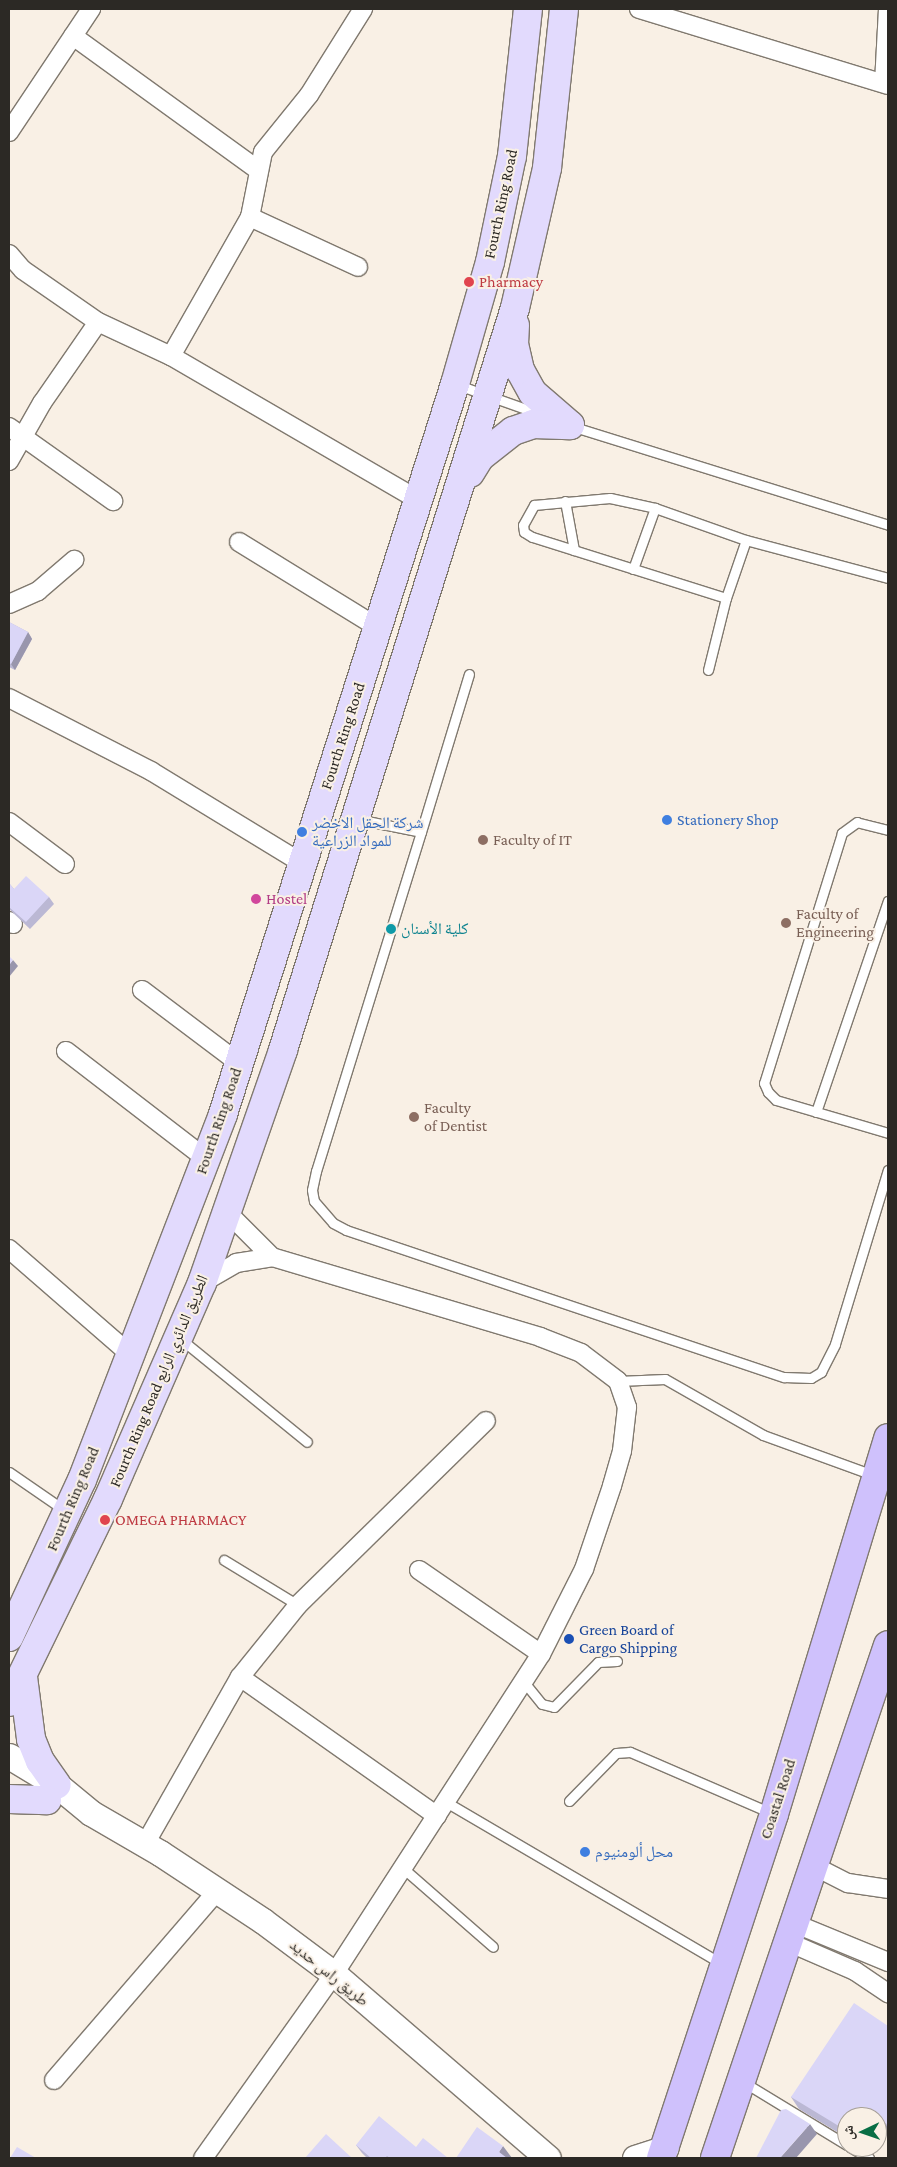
<!DOCTYPE html>
<meta charset="utf-8">
<style>
body{margin:0}
#map{position:relative;width:897px;height:2167px;overflow:hidden;background:#f9f0e5;font-family:"Crimson Pro","Noto Naskh Arabic",serif}
div>[style]{position:absolute}
.roads{filter:drop-shadow(1px 0 #80796f) drop-shadow(-1px 0 #80796f) drop-shadow(0 1px #80796f) drop-shadow(0 -1px #80796f)}
.lane>*{height:9px;margin:-4.5px;padding:0 4.5px;transform-origin:4.5px;border-radius:4.5px;background:#fff}
.street>*{height:18px;margin:-9px;padding:0 9px;transform-origin:9px;border-radius:9px;background:#fff}
.secondary>*{height:25px;margin:-12.5px;padding:0 12.5px;transform-origin:12.5px;border-radius:12.5px;background:#fff}
.primary>*{height:28px;margin:-14px;padding:0 14px;transform-origin:14px;border-radius:14px;background:#e2dafd}
.highway>*{height:28px;margin:-14px;padding:0 14px;transform-origin:14px;border-radius:14px;background:#cfc1fc}
.wall>*{inset:0;background:#bbb8d4}
.shaded-wall>*{inset:0;background:#9996ad}
.building>*{inset:0;background:#dad6f7}
.dots>*{width:14px;height:14px;translate:-50% -50%;box-sizing:border-box;border:2px solid #f9f0e5;border-radius:50%}
span{translate:-50% -50%;white-space:nowrap;text-align:center;line-height:1.15;-webkit-text-stroke:4px #f9f0e5;paint-order:stroke}
.street-label{font-size:16px;color:#2c2925}
.health-label{font-size:16px;color:#be3a42}
.left{translate:0 -50%;text-align:left}
.shop-label{font-size:16px;color:#366cbe}
.education-label{font-size:16px;color:#785e54}
.hotel-label{font-size:16px;color:#b23c85}
.culture-label{font-size:16px;color:#0d838f}
.transit-label{font-size:16px;color:#164399}
.frame{position:absolute;inset:0;border:10px solid #2c2925;pointer-events:none}
.north{position:absolute;left:837px;top:2107px;width:50px;height:50px;box-sizing:border-box;background:#f9f0e5;border:1px solid #a7a098;border-radius:50%;rotate:267deg;font-size:14px;font-weight:700;line-height:20px;text-align:center;color:#2c2925}
.north::after{content:'';display:block;margin:auto;width:18px;height:22px;background:#086e45;clip-path:polygon(50% 0,100% 100%,50% 72%,0 100%)}
</style>
<div id="map">
<div class="roads">
<div class="lane">
<i style="left:458px;top:385px;width:87px;rotate:19.5deg"></i>
<i style="left:571px;top:426px;width:332px;rotate:17.3deg"></i>
<i style="left:565px;top:501px;width:50px;rotate:79.6deg"></i>
<i style="left:633px;top:569px;width:65px;rotate:-70.2deg"></i>
<i style="left:726px;top:598px;width:203px;rotate:-162.5deg"></i>
<i style="left:532px;top:537px;width:9px;rotate:-148deg"></i>
<i style="left:524px;top:532px;width:7px;rotate:-98deg"></i>
<i style="left:523px;top:525px;width:23px;rotate:-61deg"></i>
<i style="left:534px;top:505px;width:76px;rotate:-5.3deg"></i>
<i style="left:610px;top:498px;width:46px;rotate:12.5deg"></i>
<i style="left:655px;top:508px;width:96px;rotate:19.4deg"></i>
<i style="left:708px;top:670px;width:74px;rotate:-76deg"></i>
<i style="left:726px;top:598px;width:61px;rotate:-71deg"></i>
<i style="left:746px;top:540px;width:147px;rotate:15deg"></i>
<i style="left:357px;top:819px;width:65px;rotate:11.5deg"></i>
<i style="left:421px;top:832px;width:165px;rotate:-73.1deg"></i>
<i style="left:888px;top:830px;width:32px;rotate:-166deg"></i>
<i style="left:857px;top:822px;width:19px;rotate:144deg"></i>
<i style="left:842px;top:833px;width:262px;rotate:107.3deg"></i>
<i style="left:764px;top:1083px;width:10px;rotate:66deg"></i>
<i style="left:768px;top:1092px;width:11px;rotate:45deg"></i>
<i style="left:776px;top:1100px;width:117px;rotate:16.4deg"></i>
<i style="left:421px;top:832px;width:355px;rotate:107.2deg"></i>
<i style="left:316px;top:1171px;width:19px;rotate:102deg"></i>
<i style="left:312px;top:1190px;width:11px;rotate:80deg"></i>
<i style="left:314px;top:1201px;width:29px;rotate:49deg"></i>
<i style="left:333px;top:1223px;width:15px;rotate:28deg"></i>
<i style="left:346px;top:1230px;width:462px;rotate:18.6deg"></i>
<i style="left:784px;top:1377px;width:27px;rotate:2deg"></i>
<i style="left:811px;top:1378px;width:12px;rotate:-31deg"></i>
<i style="left:821px;top:1372px;width:31px;rotate:-63deg"></i>
<i style="left:835px;top:1344px;width:182px;rotate:-73.1deg"></i>
<i style="left:816px;top:1112px;width:223px;rotate:-71.2deg"></i>
<i style="left:182px;top:1340px;width:161px;rotate:39.2deg"></i>
<i style="left:618px;top:1381px;width:47px;rotate:-2.4deg"></i>
<i style="left:665px;top:1379px;width:113px;rotate:29.7deg"></i>
<i style="left:763px;top:1435px;width:117px;rotate:20deg"></i>
<i style="left:9px;top:1472px;width:67px;rotate:34.6deg"></i>
<i style="left:224px;top:1560px;width:87px;rotate:31.3deg"></i>
<i style="left:524px;top:1682px;width:28px;rotate:51deg"></i>
<i style="left:542px;top:1704px;width:12px;rotate:14deg"></i>
<i style="left:554px;top:1707px;width:63px;rotate:-45.6deg"></i>
<i style="left:598px;top:1662px;width:19px;rotate:-3deg"></i>
<i style="left:569px;top:1801px;width:67px;rotate:-45.6deg"></i>
<i style="left:616px;top:1753px;width:14px;rotate:-4deg"></i>
<i style="left:630px;top:1752px;width:154px;rotate:23.4deg"></i>
<i style="left:446px;top:1802px;width:320px;rotate:30.4deg"></i>
<i style="left:404px;top:1869px;width:118px;rotate:41.2deg"></i>
<i style="left:745px;top:2083px;width:119px;rotate:31.3deg"></i>
<i style="left:850px;top:2147px;width:22px;rotate:30deg"></i>
</div>
<div class="street">
<i style="left:639px;top:9px;width:260px;rotate:17deg"></i>
<i style="left:73px;top:36px;width:227px;rotate:35.9deg"></i>
<i style="left:884px;top:83px;width:74px;rotate:-86.9deg"></i>
<i style="left:9px;top:132px;width:148px;rotate:-56.3deg"></i>
<i style="left:250px;top:217px;width:119px;rotate:24.8deg"></i>
<i style="left:9px;top:254px;width:21px;rotate:49deg"></i>
<i style="left:23px;top:270px;width:91px;rotate:34.7deg"></i>
<i style="left:98px;top:322px;width:81px;rotate:25deg"></i>
<i style="left:171px;top:356px;width:286px;rotate:30.2deg"></i>
<i style="left:171px;top:356px;width:160px;rotate:-60.4deg"></i>
<i style="left:250px;top:217px;width:66px;rotate:-78.7deg"></i>
<i style="left:263px;top:152px;width:73px;rotate:-51.1deg"></i>
<i style="left:309px;top:95px;width:102px;rotate:-57.9deg"></i>
<i style="left:9px;top:427px;width:128px;rotate:35.4deg"></i>
<i style="left:9px;top:461px;width:67px;rotate:-60.4deg"></i>
<i style="left:42px;top:403px;width:98px;rotate:-55.3deg"></i>
<i style="left:239px;top:542px;width:162px;rotate:31.6deg"></i>
<i style="left:9px;top:604px;width:32px;rotate:-24deg"></i>
<i style="left:38px;top:591px;width:48px;rotate:-40.7deg"></i>
<i style="left:9px;top:698px;width:160px;rotate:27.2deg"></i>
<i style="left:151px;top:771px;width:177px;rotate:31.4deg"></i>
<i style="left:9px;top:822px;width:70px;rotate:36.9deg"></i>
<i style="left:9px;top:921px;width:5px;rotate:37deg"></i>
<i style="left:142px;top:990px;width:121px;rotate:37deg"></i>
<i style="left:66px;top:1051px;width:177px;rotate:37.6deg"></i>
<i style="left:228px;top:1213px;width:62px;rotate:45deg"></i>
<i style="left:9px;top:1249px;width:163px;rotate:41deg"></i>
<i style="left:202px;top:1283px;width:39px;rotate:-30deg"></i>
<i style="left:236px;top:1263px;width:36px;rotate:-9deg"></i>
<i style="left:272px;top:1257px;width:280px;rotate:16.6deg"></i>
<i style="left:540px;top:1337px;width:44px;rotate:21.3deg"></i>
<i style="left:581px;top:1353px;width:46px;rotate:37.1deg"></i>
<i style="left:618px;top:1381px;width:28px;rotate:71deg"></i>
<i style="left:627px;top:1407px;width:44px;rotate:96.5deg"></i>
<i style="left:622px;top:1451px;width:36px;rotate:106deg"></i>
<i style="left:612px;top:1486px;width:88px;rotate:108.6deg"></i>
<i style="left:584px;top:1569px;width:95px;rotate:116.8deg"></i>
<i style="left:541px;top:1654px;width:381px;rotate:122.9deg"></i>
<i style="left:334px;top:1974px;width:226px;rotate:125.4deg"></i>
<i style="left:419px;top:1570px;width:148px;rotate:34.5deg"></i>
<i style="left:240px;top:1677px;width:241px;rotate:35.2deg"></i>
<i style="left:145px;top:1844px;width:192px;rotate:-60.4deg"></i>
<i style="left:240px;top:1677px;width:92px;rotate:-51.1deg"></i>
<i style="left:298px;top:1605px;width:263px;rotate:-44.4deg"></i>
<i style="left:814px;top:1866px;width:38px;rotate:27deg"></i>
<i style="left:848px;top:1883px;width:40px;rotate:8.5deg"></i>
<i style="left:796px;top:1924px;width:100px;rotate:22.4deg"></i>
<i style="left:788px;top:1942px;width:73px;rotate:23.4deg"></i>
<i style="left:855px;top:1971px;width:40px;rotate:34deg"></i>
<i style="left:54px;top:2080px;width:251px;rotate:-49.2deg"></i>
</div>
<div class="secondary">
<i style="left:9px;top:1756px;width:56px;rotate:31.1deg"></i>
<i style="left:57px;top:1785px;width:44px;rotate:39.5deg"></i>
<i style="left:91px;top:1813px;width:80px;rotate:30.1deg"></i>
<i style="left:160px;top:1853px;width:123px;rotate:33.4deg"></i>
<i style="left:263px;top:1921px;width:89px;rotate:36.7deg"></i>
<i style="left:334px;top:1974px;width:282px;rotate:40.7deg"></i>
<i style="left:635px;top:2158px;width:32px;rotate:-18deg"></i>
</div>
<div class="primary">
<i style="left:515px;top:325px;width:19px;rotate:93deg"></i>
<i style="left:514px;top:344px;width:27px;rotate:77deg"></i>
<i style="left:520px;top:370px;width:26px;rotate:61deg"></i>
<i style="left:533px;top:393px;width:49px;rotate:40.9deg"></i>
<i style="left:470px;top:473px;width:19px;rotate:-58deg"></i>
<i style="left:480px;top:457px;width:42px;rotate:-38.2deg"></i>
<i style="left:513px;top:431px;width:21px;rotate:-19deg"></i>
<i style="left:533px;top:424px;width:37px;rotate:2deg"></i>
<i style="left:9px;top:1637px;width:173px;rotate:-65.1deg"></i>
<i style="left:82px;top:1480px;width:392px;rotate:-68.9deg"></i>
<i style="left:223px;top:1114px;width:766px;rotate:-72.37deg"></i>
<i style="left:455px;top:384px;width:127px;rotate:-74deg"></i>
<i style="left:490px;top:262px;width:108px;rotate:-78.3deg"></i>
<i style="left:512px;top:156px;width:148px;rotate:-83.8deg"></i>
<i style="left:23px;top:1677px;width:63px;rotate:82.6deg"></i>
<i style="left:31px;top:1739px;width:24px;rotate:68deg"></i>
<i style="left:40px;top:1761px;width:29px;rotate:55deg"></i>
<i style="left:9px;top:1702px;width:226px;rotate:-64deg"></i>
<i style="left:108px;top:1499px;width:236px;rotate:-66.5deg"></i>
<i style="left:202px;top:1283px;width:247px;rotate:-70.8deg"></i>
<i style="left:283px;top:1050px;width:777px;rotate:-72.64deg"></i>
<i style="left:515px;top:308px;width:144px;rotate:-77.1deg"></i>
<i style="left:547px;top:168px;width:160px;rotate:-83.9deg"></i>
<i style="left:9px;top:1799px;width:38px;rotate:2deg"></i>
</div>
<div class="highway">
<i style="left:661px;top:2158px;width:362px;rotate:-71.8deg"></i>
<i style="left:774px;top:1814px;width:393px;rotate:-73.1deg"></i>
<i style="left:715px;top:2158px;width:541px;rotate:-71.36deg"></i>
</div>
</div>
<div class="wall">
<i style="clip-path:polygon(9px 622px,28px 632px,32px 639px,15px 670px,9px 667px)"></i>
<i style="clip-path:polygon(9px 883px,14px 889px,49px 897px,54px 904px,30px 929px,9px 909px)"></i>
<i style="clip-path:polygon(888px 2026px,888px 2137px,885px 2135px,873px 2153px,863px 2147px,877px 2147px,847px 2117px,847px 2138px,799px 2109px,791px 2097px)"></i>
<i style="clip-path:polygon(356px 2145px,416px 2147px,448px 2158px,367px 2158px,362px 2153px)"></i>
</div>
<div class="shaded-wall">
<i style="clip-path:polygon(28px 632px,32px 639px,15px 670px,11px 664px)"></i>
<i style="clip-path:polygon(13px 960px,18px 966px,9px 977px,9px 965px)"></i>
<i style="clip-path:polygon(884px 2122px,888px 2128px,888px 2137px,881px 2126px)"></i>
<i style="clip-path:polygon(810px 2124px,817px 2134px,796px 2158px,780px 2158px)"></i>
<i style="clip-path:polygon(877px 2124px,885px 2135px,873px 2153px,868px 2147px,877px 2147px)"></i>
<i style="clip-path:polygon(503px 2146px,512px 2158px,503px 2158px,499px 2152px)"></i>
</div>
<div class="building">
<i style="clip-path:polygon(9px 622px,28px 632px,11px 664px,9px 663px)"></i>
<i style="clip-path:polygon(26px 876px,49px 897px,26px 922px,9px 907px,9px 883px,14px 889px)"></i>
<i style="clip-path:polygon(9px 956px,13px 960px,9px 965px)"></i>
<i style="clip-path:polygon(854px 2003px,888px 2026px,888px 2125px,884px 2122px,881px 2126px,877px 2124px,877px 2117px,847px 2117px,847px 2131px,791px 2097px)"></i>
<i style="clip-path:polygon(786px 2109px,810px 2124px,780px 2158px,756px 2158px,781px 2110px)"></i>
<i style="clip-path:polygon(379px 2116px,416px 2147px,423px 2138px,448px 2158px,390px 2158px,387px 2156px,385px 2158px,371px 2158px,356px 2145px)"></i>
<i style="clip-path:polygon(477px 2127px,503px 2146px,499px 2152px,507px 2158px,456px 2158px)"></i>
<i style="clip-path:polygon(326px 2134px,352px 2158px,305px 2158px)"></i>
<i style="clip-path:polygon(17px 2147px,36px 2158px,10px 2158px)"></i>
</div>
<div class="dots">
<i style="left:469px;top:282px;background:#e0444e"></i>
<i style="left:667px;top:820px;background:#3f7fe0"></i>
<i style="left:302px;top:832px;background:#3f7fe0"></i>
<i style="left:483px;top:840px;background:#8d6e63"></i>
<i style="left:256px;top:899px;background:#d1479c"></i>
<i style="left:786px;top:923px;background:#8d6e63"></i>
<i style="left:391px;top:929px;background:#0f9aa8"></i>
<i style="left:414px;top:1117px;background:#8d6e63"></i>
<i style="left:105px;top:1520px;background:#e0444e"></i>
<i style="left:569px;top:1639px;background:#1a4fb4"></i>
<i style="left:585px;top:1852px;background:#3f7fe0"></i>
</div>
<div class="street-label">
<span style="left:501px;top:204px;rotate:-78deg">Fourth Ring Road</span>
<span style="left:343px;top:736px;rotate:-72deg">Fourth Ring Road</span>
<span style="left:219px;top:1121px;rotate:-71deg">Fourth Ring Road</span>
<span style="left:159px;top:1381px;rotate:-67deg">Fourth Ring Road الطريق الدائري الرابع</span>
<span style="left:73px;top:1499px;rotate:-67deg">Fourth Ring Road</span>
<span style="left:778px;top:1799px;rotate:-72deg">Coastal Road</span>
<span style="left:329px;top:1973px;rotate:39deg">طريق راس حديد</span>
</div>
<div class="health-label">
<span class="left" style="left:479px;top:282px">Pharmacy</span>
<span class="left" style="left:115px;top:1520px">OMEGA PHARMACY</span>
</div>
<div class="shop-label">
<span class="left" style="left:677px;top:820px">Stationery Shop</span>
<span class="left" style="left:312px;top:832px">شركة الحقل الاخضر<br>للمواد الزراعية</span>
<span class="left" style="left:595px;top:1852px">محل ألومنيوم</span>
</div>
<div class="education-label">
<span class="left" style="left:493px;top:840px">Faculty of IT</span>
<span class="left" style="left:796px;top:923px">Faculty of<br>Engineering</span>
<span class="left" style="left:424px;top:1117px">Faculty<br>of Dentist</span>
</div>
<div class="hotel-label">
<span class="left" style="left:266px;top:899px">Hostel</span>
</div>
<div class="culture-label">
<span class="left" style="left:401px;top:929px">كلية الأسنان</span>
</div>
<div class="transit-label">
<span class="left" style="left:579px;top:1639px">Green Board of<br>Cargo Shipping</span>
</div>
<div class="frame"></div>
<div class="north">ش</div>
</div>
